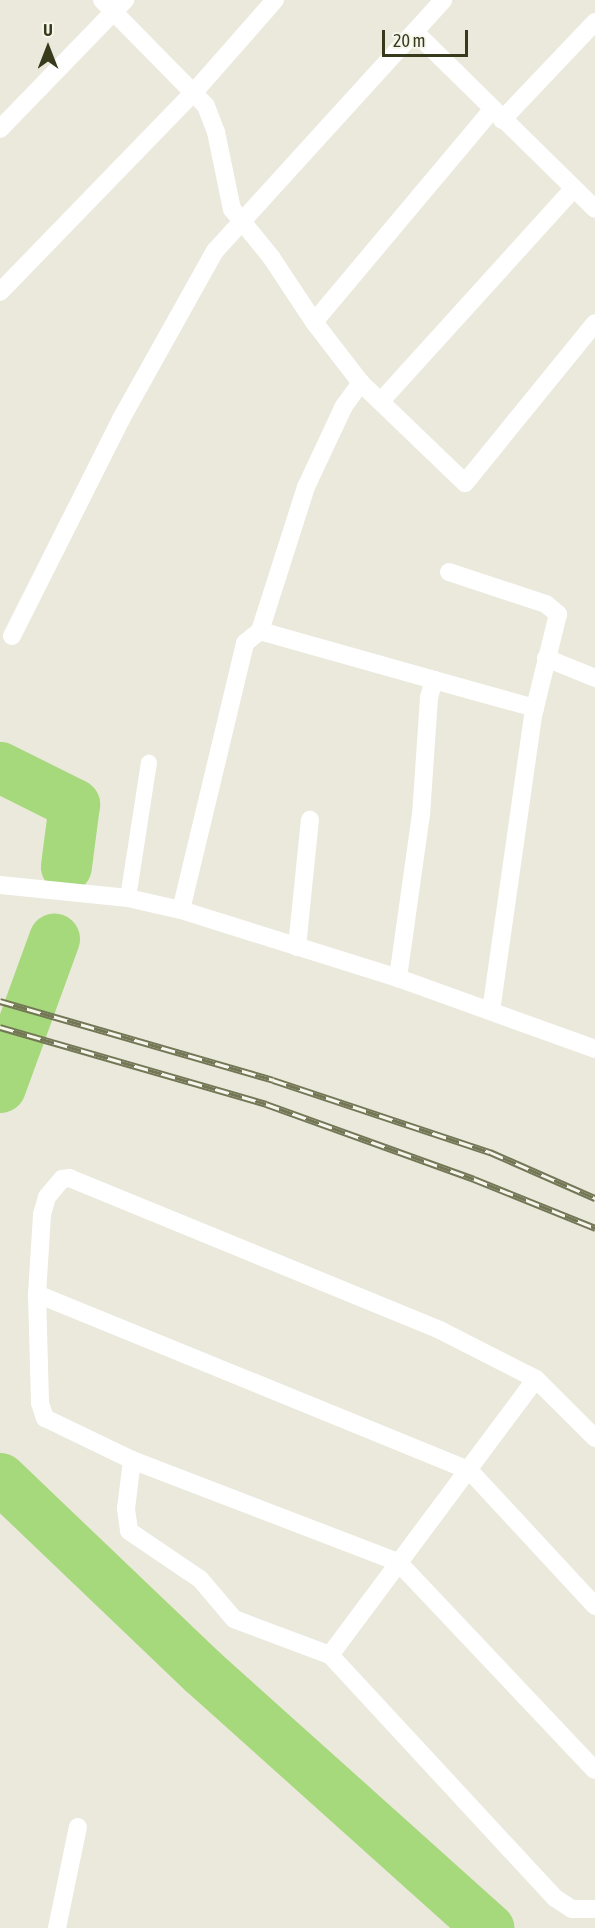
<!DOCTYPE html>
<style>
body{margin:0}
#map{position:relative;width:595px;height:1928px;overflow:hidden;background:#eae9dc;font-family:"Asap Condensed",sans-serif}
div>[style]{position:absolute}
.river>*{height:51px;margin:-25.5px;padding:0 25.5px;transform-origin:25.5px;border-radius:25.5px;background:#a6d87c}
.service>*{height:16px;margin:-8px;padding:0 8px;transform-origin:8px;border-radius:8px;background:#fff}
.minor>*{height:18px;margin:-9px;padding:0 9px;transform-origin:9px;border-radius:9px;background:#fff}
.rail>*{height:7px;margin-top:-3.5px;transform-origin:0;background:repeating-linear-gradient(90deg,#f7f6ec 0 14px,#747756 0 28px);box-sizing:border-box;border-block:2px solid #747756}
span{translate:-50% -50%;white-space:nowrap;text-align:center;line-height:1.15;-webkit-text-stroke:4.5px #f7f6ec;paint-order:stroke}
.north{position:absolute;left:18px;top:18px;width:60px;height:60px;-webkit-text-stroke:4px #f7f6ec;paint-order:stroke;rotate:0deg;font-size:16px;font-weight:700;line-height:24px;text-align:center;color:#373b1c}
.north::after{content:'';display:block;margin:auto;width:21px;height:27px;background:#373b1c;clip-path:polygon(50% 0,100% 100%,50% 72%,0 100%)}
.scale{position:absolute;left:382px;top:30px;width:86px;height:27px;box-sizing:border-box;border:3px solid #373b1c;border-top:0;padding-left:8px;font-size:18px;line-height:21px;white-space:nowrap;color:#373b1c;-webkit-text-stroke:4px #f7f6ec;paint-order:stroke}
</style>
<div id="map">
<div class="river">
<i style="left:0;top:767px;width:83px;rotate:26.6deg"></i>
<i style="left:74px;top:804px;width:63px;rotate:97.4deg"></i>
<i style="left:0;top:1087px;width:158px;rotate:-70deg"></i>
<i style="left:0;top:1478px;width:279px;rotate:43.7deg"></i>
<i style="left:202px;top:1671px;width:385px;rotate:41.9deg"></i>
</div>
<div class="service">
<i style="left:128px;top:898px;width:137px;rotate:-81.2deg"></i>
</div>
<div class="minor">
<i style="left:102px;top:0;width:148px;rotate:45.5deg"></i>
<i style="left:206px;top:106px;width:28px;rotate:69deg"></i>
<i style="left:216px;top:132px;width:79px;rotate:78.3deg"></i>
<i style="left:232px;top:209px;width:62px;rotate:50.9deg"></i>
<i style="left:271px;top:257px;width:78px;rotate:56.5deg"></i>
<i style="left:314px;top:322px;width:77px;rotate:52.4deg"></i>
<i style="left:361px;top:383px;width:144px;rotate:43.9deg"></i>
<i style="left:465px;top:483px;width:206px;rotate:-50.9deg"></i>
<i style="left:415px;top:32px;width:252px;rotate:44.5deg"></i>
<i style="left:502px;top:120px;width:135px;rotate:-46.5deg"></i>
<i style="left:0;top:129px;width:180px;rotate:-45.9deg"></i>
<i style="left:0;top:292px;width:280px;rotate:-45.9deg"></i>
<i style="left:195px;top:91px;width:121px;rotate:-48.7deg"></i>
<i style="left:314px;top:322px;width:277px;rotate:-50deg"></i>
<i style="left:381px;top:401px;width:287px;rotate:-47.8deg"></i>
<i style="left:449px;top:572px;width:102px;rotate:18.3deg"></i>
<i style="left:546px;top:604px;width:16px;rotate:40deg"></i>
<i style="left:558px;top:614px;width:105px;rotate:103.8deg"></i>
<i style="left:533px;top:716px;width:297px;rotate:98.1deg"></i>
<i style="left:260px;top:631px;width:181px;rotate:15.7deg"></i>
<i style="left:434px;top:680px;width:19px;rotate:106deg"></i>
<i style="left:429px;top:698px;width:116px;rotate:93.9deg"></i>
<i style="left:421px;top:814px;width:166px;rotate:98deg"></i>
<i style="left:12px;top:636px;width:243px;rotate:-63.3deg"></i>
<i style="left:121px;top:419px;width:193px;rotate:-60.8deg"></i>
<i style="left:215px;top:251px;width:339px;rotate:-47.7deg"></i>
<i style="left:546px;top:658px;width:53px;rotate:22.2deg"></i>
<i style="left:434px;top:680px;width:105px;rotate:15.5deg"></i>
<i style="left:0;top:885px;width:129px;rotate:5.8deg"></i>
<i style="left:128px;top:898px;width:54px;rotate:12.8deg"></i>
<i style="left:181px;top:910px;width:227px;rotate:17.4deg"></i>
<i style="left:398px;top:978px;width:209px;rotate:19.8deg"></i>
<i style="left:181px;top:910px;width:275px;rotate:-76.5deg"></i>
<i style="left:245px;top:643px;width:19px;rotate:-39deg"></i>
<i style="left:260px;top:631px;width:151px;rotate:-72.3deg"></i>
<i style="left:306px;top:487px;width:89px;rotate:-64.9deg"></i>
<i style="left:344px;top:406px;width:29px;rotate:-54deg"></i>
<i style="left:297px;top:947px;width:128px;rotate:-84.2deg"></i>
<i style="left:37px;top:1294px;width:468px;rotate:22.2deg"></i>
<i style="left:470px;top:1471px;width:184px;rotate:47.2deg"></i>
<i style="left:595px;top:1438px;width:83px;rotate:-135deg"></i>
<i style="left:536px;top:1379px;width:108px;rotate:-153deg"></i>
<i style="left:440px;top:1330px;width:400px;rotate:-157.7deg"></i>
<i style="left:70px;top:1178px;width:8px;rotate:173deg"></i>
<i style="left:62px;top:1179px;width:23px;rotate:130deg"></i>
<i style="left:47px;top:1197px;width:19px;rotate:106deg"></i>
<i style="left:42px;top:1215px;width:79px;rotate:93.6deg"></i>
<i style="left:37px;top:1294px;width:109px;rotate:88.4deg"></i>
<i style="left:40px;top:1403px;width:16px;rotate:72deg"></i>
<i style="left:45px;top:1418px;width:97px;rotate:25.8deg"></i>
<i style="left:132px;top:1460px;width:285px;rotate:21deg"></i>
<i style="left:398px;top:1562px;width:286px;rotate:46.6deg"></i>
<i style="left:132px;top:1460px;width:49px;rotate:97deg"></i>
<i style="left:126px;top:1509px;width:22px;rotate:82deg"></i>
<i style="left:129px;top:1531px;width:86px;rotate:34.1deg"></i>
<i style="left:200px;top:1579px;width:52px;rotate:49.6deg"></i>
<i style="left:234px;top:1619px;width:103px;rotate:20.6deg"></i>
<i style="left:330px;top:1655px;width:331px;rotate:47.2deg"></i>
<i style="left:555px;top:1898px;width:20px;rotate:33deg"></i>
<i style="left:572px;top:1909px;width:23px"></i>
<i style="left:330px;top:1655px;width:344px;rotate:-53.3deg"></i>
<i style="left:57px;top:1928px;width:103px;rotate:-78.3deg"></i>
</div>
<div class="rail">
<i style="left:0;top:1001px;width:284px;rotate:16.1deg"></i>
<i style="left:273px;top:1080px;width:229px;rotate:18.4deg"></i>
<i style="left:490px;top:1152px;width:115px;rotate:23.7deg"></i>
<i style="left:0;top:1027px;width:277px;rotate:16.1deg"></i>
<i style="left:266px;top:1104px;width:221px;rotate:19.8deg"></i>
<i style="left:474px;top:1179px;width:131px;rotate:22deg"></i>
</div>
<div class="north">U</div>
<div class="scale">20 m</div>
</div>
